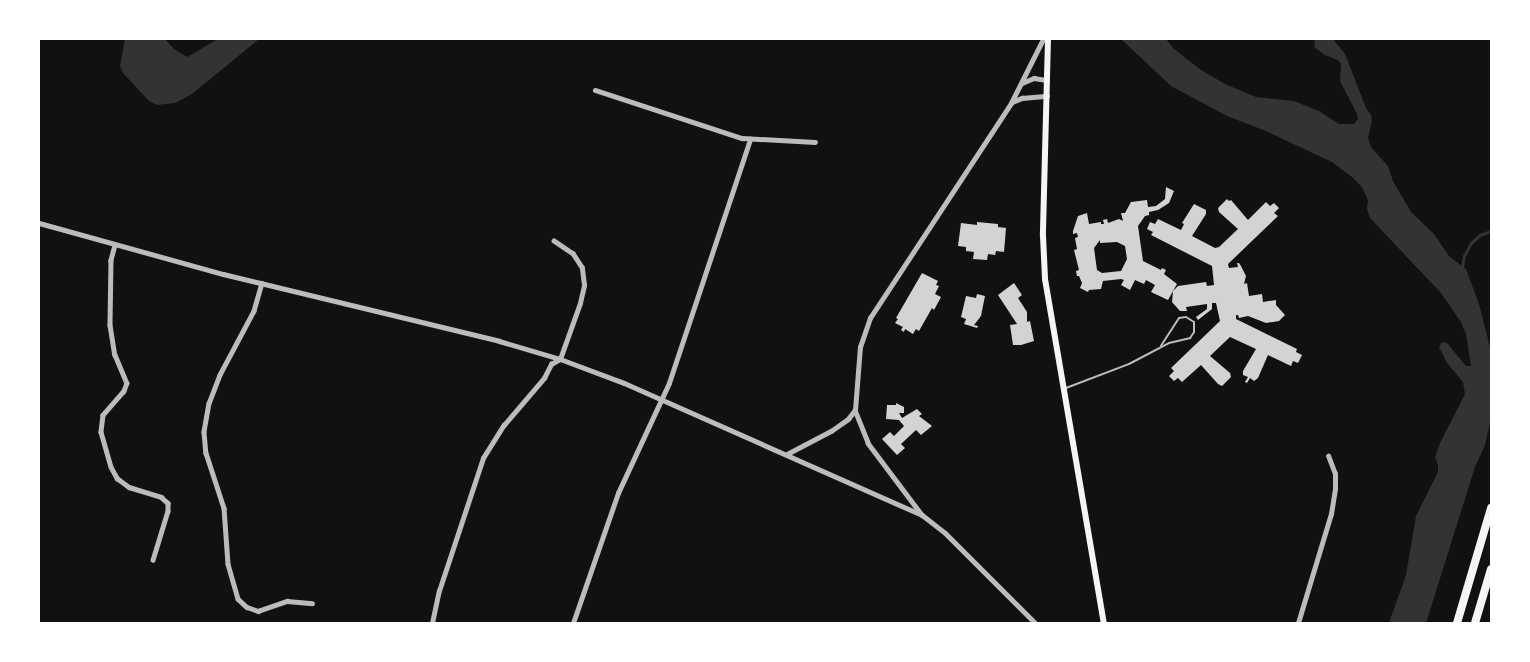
<!DOCTYPE html>
<style>
body{margin:0}
#map{position:relative;width:1530px;height:662px;overflow:hidden;background:#111;font-family:"Fira Sans",sans-serif}
div>[style]{position:absolute}
.water>*{inset:0;background:#333}
.stream>*{height:2.5px;margin:-1.25px;padding:0 1.25px;transform-origin:1.25px;border-radius:1.25px;background:#333}
.building>*{inset:0;background:#d3d3d3}
.service>*{height:2px;margin:-1px;padding:0 1px;transform-origin:1px;border-radius:1px;background:#bcbcbc}
.minor>*{height:4.5px;margin:-2.25px;padding:0 2.25px;transform-origin:2.25px;border-radius:2.25px;background:#bcbcbc}
.tertiary>*{height:5px;margin:-2.5px;padding:0 2.5px;transform-origin:2.5px;border-radius:2.5px;background:#bcbcbc}
.secondary>*{height:6px;margin:-3px;padding:0 3px;transform-origin:3px;border-radius:3px;background:#f5f5f5}
.motorway>*{height:8px;margin:-4px;padding:0 4px;transform-origin:4px;border-radius:4px;background:#f5f5f5}
span{translate:-50% -50%;white-space:nowrap;text-align:center;line-height:1.15;-webkit-text-stroke:4px #fff;paint-order:stroke}
.frame{position:absolute;inset:0;border:40px solid #fff;pointer-events:none}
</style>
<div id="map">
<div class="water">
<i style="clip-path:polygon(125px 39px,165px 39px,174px 49px,187px 57px,218px 39px,259px 39px,192px 94px,175px 103px,157px 105px,149px 101px,123px 73px,120px 66px)"></i>
<i style="clip-path:polygon(1121px 39px,1166px 39px,1174px 49px,1201px 70px,1225px 84px,1256px 97px,1294px 101px,1319px 111px,1339px 124px,1354px 124px,1358px 119px,1357px 114px,1340px 81px,1341px 64px,1338px 60px,1325px 55px,1314px 47px,1315px 39px,1333px 39px,1345px 54px,1366px 108px,1371px 115px,1372px 121px,1368px 138px,1371px 147px,1388px 166px,1393px 181px,1411px 212px,1434px 234px,1449px 256px,1466px 269px,1479px 304px,1491px 351px,1491px 419px,1485px 445px,1475px 467px,1426px 623px,1389px 623px,1406px 575px,1416px 516px,1438px 472px,1438px 465px,1435px 457px,1440px 443px,1465px 394px,1463px 382px,1447px 363px,1439px 347px,1442px 342px,1447px 343px,1466px 366px,1471px 366px,1466px 334px,1461px 322px,1441px 293px,1370px 218px,1367px 209px,1368px 200px,1362px 187px,1352px 177px,1332px 162px,1266px 131px,1227px 116px,1171px 86px)"></i>
</div>
<div class="stream">
<i style="left:1462px;top:268px;width:12px;rotate:-81deg"></i>
<i style="left:1464px;top:256px;width:15px;rotate:-62deg"></i>
<i style="left:1471px;top:243px;width:12px;rotate:-42deg"></i>
<i style="left:1480px;top:235px;width:12px;rotate:-20deg"></i>
</div>
<div class="building">
<i style="clip-path:polygon(evenodd,1166px 187px,1174px 191px,1169px 203px,1158px 210px,1149px 212px,1149px 215px,1145px 216px,1138px 226px,1143px 261px,1161px 270px,1162px 268px,1166px 270px,1164px 274px,1177px 284px,1168px 300px,1151px 292px,1155px 285px,1146px 280px,1144px 284px,1135px 280px,1130px 290px,1121px 285px,1124px 280px,1121px 279px,1103px 281px,1101px 289px,1089px 290px,1088px 292px,1080px 288px,1082px 283px,1079px 276px,1077px 276px,1076px 271px,1079px 270px,1074px 250px,1077px 249px,1075px 238px,1078px 237px,1077px 233px,1073px 234px,1073px 231px,1078px 216px,1087px 213px,1089px 224px,1101px 222px,1101px 224px,1104px 224px,1103px 220px,1107px 219px,1108px 223px,1119px 219px,1123px 221px,1121px 213px,1125px 213px,1131px 202px,1147px 200px,1148px 207px,1156px 206px,1165px 199px,1166px 187px,1100px 240px,1100px 243px,1117px 242px,1125px 246px,1127px 259px,1121px 271px,1102px 273px,1097px 270px,1094px 248px,1100px 240px)"></i>
<i style="clip-path:polygon(1227px 199px,1229px 201px,1231px 200px,1248px 220px,1266px 202px,1270px 206px,1274px 203px,1279px 208px,1274px 213px,1278px 216px,1228px 264px,1229px 268px,1238px 267px,1237px 263px,1239px 263px,1241px 266px,1246px 276px,1244px 284px,1247px 283px,1249px 296px,1262px 294px,1263px 302px,1276px 300px,1276px 305px,1285px 315px,1279px 321px,1266px 323px,1248px 316px,1239px 318px,1238px 315px,1236px 315px,1236px 319px,1297px 349px,1296px 352px,1302px 355px,1298px 363px,1293px 361px,1291px 366px,1268px 355px,1258px 378px,1254px 381px,1250px 378px,1247px 383px,1245px 382px,1248px 377px,1243px 375px,1243px 371px,1256px 349px,1230px 337px,1210px 356px,1230px 373px,1231px 377px,1222px 386px,1218px 384px,1201px 365px,1182px 382px,1178px 378px,1174px 381px,1169px 376px,1174px 371px,1171px 368px,1220px 321px,1216px 303px,1212px 303px,1212px 309px,1198px 320px,1196px 317px,1207px 309px,1207px 304px,1186px 307px,1187px 311px,1180px 311px,1172px 302px,1173px 291px,1178px 286px,1206px 282px,1207px 286px,1214px 285px,1212px 266px,1151px 235px,1153px 232px,1147px 229px,1150px 222px,1155px 224px,1158px 219px,1181px 230px,1184px 224px,1182px 223px,1194px 204px,1206px 210px,1206px 214px,1192px 236px,1215px 248px,1219px 247px,1238px 229px,1219px 212px,1218px 208px)"></i>
<i style="clip-path:polygon(977px 222px,998px 224px,998px 227px,1006px 228px,1004px 252px,996px 251px,995px 255px,988px 254px,987px 260px,973px 259px,974px 252px,966px 251px,966px 247px,958px 246px,961px 223px,977px 225px)"></i>
<i style="clip-path:polygon(922px 273px,938px 281px,936px 285px,939px 286px,935px 294px,941px 297px,934px 310px,932px 308px,919px 331px,916px 329px,913px 334px,905px 329px,904px 332px,901px 330px,903px 327px,895px 323px,898px 319px,896px 318px)"></i>
<i style="clip-path:polygon(1014px 283px,1022px 295px,1018px 298px,1027px 312px,1027px 322px,1030px 321px,1034px 341px,1021px 345px,1013px 345px,1010px 325px,1017px 324px,998px 295px)"></i>
<i style="clip-path:polygon(977px 294px,985px 296px,981px 316px,974px 325px,978px 326px,977px 328px,964px 324px,966px 319px,961px 317px,966px 296px,976px 298px)"></i>
<i style="clip-path:polygon(896px 403px,904px 407px,904px 413px,899px 413px,902px 418px,917px 409px,922px 414px,919px 416px,932px 426px,921px 435px,916px 430px,901px 444px,905px 448px,897px 455px,882px 439px,890px 432px,894px 436px,904px 426px,899px 420px,886px 419px,887px 405px,896px 405px)"></i>
</div>
<div class="service">
<i style="left:1066px;top:388px;width:67px;rotate:-20.9deg"></i>
<i style="left:1129px;top:364px;width:45px;rotate:-27.7deg"></i>
<i style="left:1169px;top:343px;width:22px;rotate:-13deg"></i>
<i style="left:1190px;top:338px;width:7px;rotate:-56deg"></i>
<i style="left:1194px;top:332px;width:10px;rotate:-90deg"></i>
<i style="left:1194px;top:322px;width:9px;rotate:-148deg"></i>
<i style="left:1186px;top:317px;width:7px;rotate:172deg"></i>
<i style="left:1179px;top:318px;width:33px;rotate:123deg"></i>
</div>
<div class="minor">
<i style="left:1022px;top:83px;width:13px;rotate:-23deg"></i>
<i style="left:1034px;top:78px;width:13px;rotate:9deg"></i>
<i style="left:595px;top:90px;width:155px;rotate:18.1deg"></i>
<i style="left:742px;top:138px;width:73px;rotate:3.1deg"></i>
<i style="left:1012px;top:102px;width:11px;rotate:-22deg"></i>
<i style="left:1022px;top:98px;width:25px;rotate:-5deg"></i>
<i style="left:115px;top:245px;width:16px;rotate:105deg"></i>
<i style="left:111px;top:260px;width:65px;rotate:90.9deg"></i>
<i style="left:110px;top:325px;width:30px;rotate:81deg"></i>
<i style="left:115px;top:355px;width:30px;rotate:67deg"></i>
<i style="left:127px;top:383px;width:9px;rotate:111deg"></i>
<i style="left:124px;top:391px;width:32px;rotate:131deg"></i>
<i style="left:103px;top:415px;width:17px;rotate:97deg"></i>
<i style="left:101px;top:432px;width:36px;rotate:74deg"></i>
<i style="left:111px;top:467px;width:13px;rotate:61deg"></i>
<i style="left:117px;top:478px;width:15px;rotate:37deg"></i>
<i style="left:129px;top:487px;width:34px;rotate:17deg"></i>
<i style="left:161px;top:497px;width:9px;rotate:41deg"></i>
<i style="left:168px;top:503px;width:8px;rotate:90deg"></i>
<i style="left:168px;top:511px;width:51px;rotate:107deg"></i>
<i style="left:262px;top:283px;width:29px;rotate:106deg"></i>
<i style="left:254px;top:311px;width:72px;rotate:118deg"></i>
<i style="left:220px;top:375px;width:30px;rotate:111deg"></i>
<i style="left:209px;top:403px;width:29px;rotate:100deg"></i>
<i style="left:204px;top:432px;width:21px;rotate:85deg"></i>
<i style="left:206px;top:453px;width:58px;rotate:71.9deg"></i>
<i style="left:224px;top:508px;width:56px;rotate:85.9deg"></i>
<i style="left:228px;top:564px;width:36px;rotate:74deg"></i>
<i style="left:238px;top:599px;width:12px;rotate:42deg"></i>
<i style="left:247px;top:607px;width:12px;rotate:20deg"></i>
<i style="left:258px;top:611px;width:31px;rotate:-19deg"></i>
<i style="left:287px;top:601px;width:25px;rotate:5deg"></i>
<i style="left:855px;top:410px;width:35px;rotate:68deg"></i>
<i style="left:868px;top:443px;width:90px;rotate:53.1deg"></i>
<i style="left:787px;top:454px;width:50px;rotate:-27.6deg"></i>
<i style="left:831px;top:431px;width:21px;rotate:-35deg"></i>
<i style="left:848px;top:419px;width:11px;rotate:-52deg"></i>
<i style="left:855px;top:410px;width:63px;rotate:-85.5deg"></i>
<i style="left:860px;top:347px;width:31px;rotate:-71deg"></i>
<i style="left:870px;top:318px;width:257px;rotate:-56.7deg"></i>
<i style="left:1011px;top:103px;width:72px;rotate:-63.4deg"></i>
<i style="left:432px;top:623px;width:33px;rotate:-78deg"></i>
<i style="left:439px;top:591px;width:140px;rotate:-71.7deg"></i>
<i style="left:483px;top:458px;width:39px;rotate:-58deg"></i>
<i style="left:504px;top:425px;width:62px;rotate:-49.6deg"></i>
<i style="left:544px;top:378px;width:16px;rotate:-63deg"></i>
<i style="left:551px;top:364px;width:10px;rotate:-29deg"></i>
<i style="left:560px;top:359px;width:59px;rotate:-70.3deg"></i>
<i style="left:580px;top:303px;width:18px;rotate:-77deg"></i>
<i style="left:584px;top:285px;width:17px;rotate:-97deg"></i>
<i style="left:582px;top:268px;width:17px;rotate:-123deg"></i>
<i style="left:573px;top:254px;width:23px;rotate:-146deg"></i>
<i style="left:573px;top:623px;width:138px;rotate:-70.9deg"></i>
<i style="left:618px;top:493px;width:121px;rotate:-65.1deg"></i>
<i style="left:669px;top:383px;width:257px;rotate:-71.6deg"></i>
<i style="left:1298px;top:623px;width:114px;rotate:-73.2deg"></i>
<i style="left:1331px;top:514px;width:25px;rotate:-81deg"></i>
<i style="left:1335px;top:489px;width:15px;rotate:-90deg"></i>
<i style="left:1335px;top:474px;width:19px;rotate:-111deg"></i>
</div>
<div class="tertiary">
<i style="left:39px;top:223px;width:191px;rotate:15.5deg"></i>
<i style="left:223px;top:274px;width:284px;rotate:13.6deg"></i>
<i style="left:499px;top:341px;width:64px;rotate:16.4deg"></i>
<i style="left:560px;top:359px;width:68px;rotate:20.6deg"></i>
<i style="left:624px;top:383px;width:326px;rotate:23.9deg"></i>
<i style="left:922px;top:515px;width:29px;rotate:38deg"></i>
<i style="left:945px;top:533px;width:127px;rotate:45deg"></i>
</div>
<div class="secondary">
<i style="left:1048px;top:39px;width:197px;rotate:91.5deg"></i>
<i style="left:1043px;top:236px;width:43px;rotate:87.3deg"></i>
<i style="left:1045px;top:279px;width:349px;rotate:80.3deg"></i>
</div>
<div class="motorway">
<i style="left:1457px;top:623px;width:120px;rotate:-73.5deg"></i>
<i style="left:1475px;top:623px;width:56px;rotate:-73.5deg"></i>
</div>
<div class="frame"></div>
</div>
